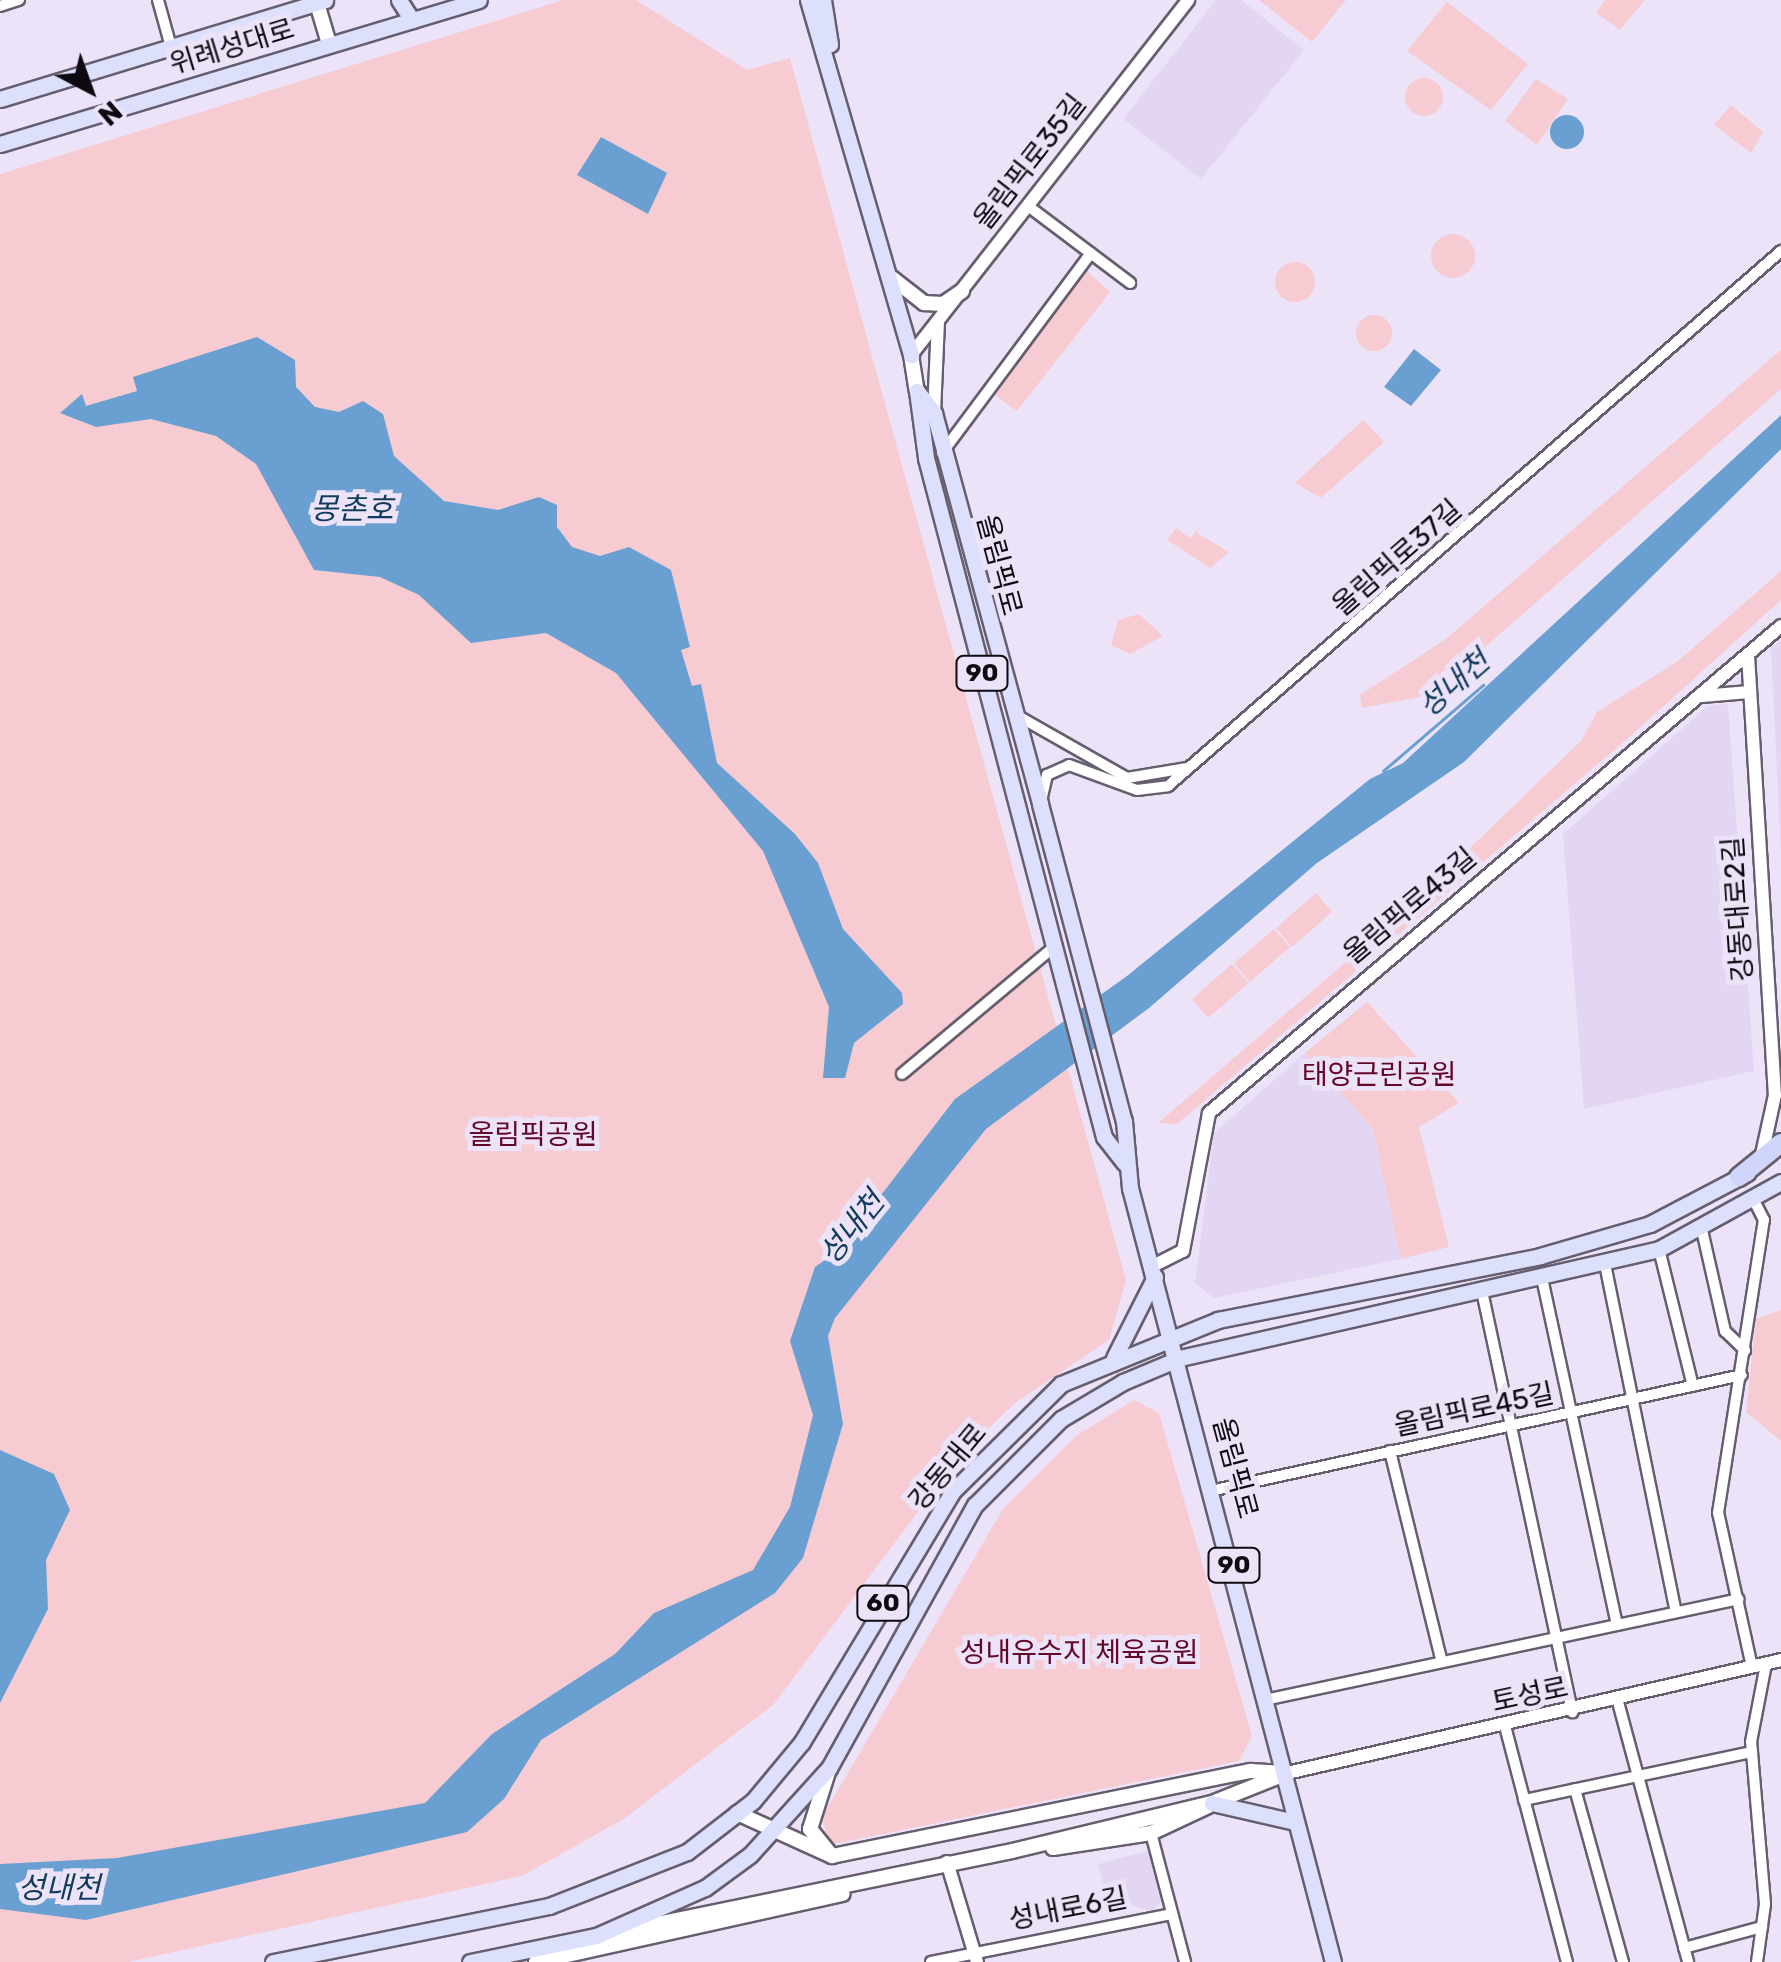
<!DOCTYPE html>
<meta charset="utf-8">
<style>
body{margin:0}
#map{position:relative;width:1781px;height:1962px;overflow:hidden;background:#ede3f8;font-family:Rubik,"Noto Sans KR",sans-serif}
div>[style]{position:absolute}
.built>*{inset:0;background:#e3d6f2}
.green>*{inset:0;background:#f7cbd2}
.round{border-radius:50%}
.water>*{inset:0;background:#6aa0d1}
.stream>*{height:2.5px;margin:-1.25px;padding:0 1.25px;transform-origin:1.25px;border-radius:1.25px;background:#6aa0d1}
.roads{filter:drop-shadow(2px 0 #665e6f) drop-shadow(-2px 0 #665e6f) drop-shadow(0 2px #665e6f) drop-shadow(0 -2px #665e6f)}
.minor>*{height:10px;margin:-5px;padding:0 5px;transform-origin:5px;border-radius:5px;background:#fff}
.tertiary>*{height:12px;margin:-6px;padding:0 6px;transform-origin:6px;border-radius:6px;background:#fff}
.secondary>*{height:14px;margin:-7px;padding:0 7px;transform-origin:7px;border-radius:7px;background:#fff}
.primary>*{height:15px;margin:-7.5px;padding:0 7.5px;transform-origin:7.5px;border-radius:7.5px;background:#dce0fc}
.trunk>*{height:18px;margin:-9px;padding:0 9px;transform-origin:9px;border-radius:9px;background:#d0d6fb}
span{translate:-50% -50%;white-space:nowrap;text-align:center;line-height:1.15;-webkit-text-stroke:10px #ede3f8;paint-order:stroke}
.shield-label span{padding:2px 8px;background:#ede3f8;border:2px solid;border-radius:8px;-webkit-text-stroke-width:0}
.shield-label{font-size:25px;color:#0d0a11;font-weight:700}
.street-label{font-size:28px;color:#0d0a11}
.park-label{font-size:28px;color:#63072a}
.water-label{font-size:30px;color:#113b5c;font-style:italic}
.north{position:absolute;left:40px;top:40px;width:100px;height:100px;-webkit-text-stroke:8px #ede3f8;paint-order:stroke;rotate:139deg;font-size:28px;font-weight:700;line-height:40px;text-align:center;color:#0d0a11}
.north::after{content:'';display:block;margin:auto;width:35px;height:45px;background:#0d0a11;clip-path:polygon(50% 0,100% 100%,50% 72%,0 100%)}
</style>
<div id="map">
<div class="built">
<i style="clip-path:polygon(1216px 0,1241px 0,1304px 50px,1201px 179px,1123px 119px)"></i>
<i style="clip-path:polygon(1781px 640px,1781px 854px,1771px 649px)"></i>
<i style="clip-path:polygon(1728px 704px,1754px 1071px,1584px 1109px,1563px 834px,1708px 706px)"></i>
<i style="clip-path:polygon(1305px 1053px,1373px 1129px,1401px 1259px,1214px 1298px,1195px 1283px,1214px 1133px)"></i>
<i style="clip-path:polygon(1148px 1851px,1161px 1902px,1152px 1911px,1130px 1905px,1123px 1886px,1104px 1886px,1098px 1864px)"></i>
</div>
<div class="green">
<i style="clip-path:polygon(563px 0,636px 0,747px 70px,790px 58px,1126px 1280px,1109px 1340px,1016px 1402px,959px 1457px,774px 1704px,625px 1818px,522px 1876px,128px 1962px,0 1962px,0 174px)"></i>
<i style="clip-path:polygon(1259px 0,1346px 0,1312px 42px)"></i>
<i style="clip-path:polygon(1605px 0,1645px 0,1620px 30px,1596px 13px)"></i>
<i style="clip-path:polygon(1447px 2px,1528px 64px,1491px 110px,1407px 51px)"></i>
<i class="round" style="left:1405px;top:78px;width:38px;height:38px"></i>
<i style="clip-path:polygon(1536px 79px,1568px 99px,1537px 145px,1505px 121px)"></i>
<i style="clip-path:polygon(1731px 105px,1763px 132px,1751px 153px,1714px 125px)"></i>
<i class="round" style="left:1431px;top:234px;width:44px;height:44px"></i>
<i class="round" style="left:1275px;top:262px;width:40px;height:40px"></i>
<i style="clip-path:polygon(1086px 270px,1110px 292px,1017px 411px,995px 395px)"></i>
<i class="round" style="left:1356px;top:315px;width:36px;height:36px"></i>
<i style="clip-path:polygon(1781px 350px,1781px 389px,1430px 695px,1362px 708px,1360px 695px,1446px 639px)"></i>
<i style="clip-path:polygon(1363px 420px,1384px 442px,1321px 498px,1295px 483px)"></i>
<i style="clip-path:polygon(1201px 526px,1197px 533px,1229px 552px,1210px 568px,1167px 540px,1176px 528px,1190px 538px)"></i>
<i style="clip-path:polygon(1781px 571px,1781px 600px,1626px 740px,1177px 1124px,1158px 1123px,1395px 920px,1581px 741px,1597px 712px,1678px 661px)"></i>
<i style="clip-path:polygon(1139px 614px,1163px 636px,1130px 654px,1111px 645px,1118px 620px)"></i>
<i style="clip-path:polygon(1316px 893px,1332px 912px,1292px 947px,1276px 928px)"></i>
<i style="clip-path:polygon(1274px 929px,1290px 947px,1250px 982px,1234px 963px)"></i>
<i style="clip-path:polygon(1232px 964px,1249px 983px,1208px 1018px,1192px 999px)"></i>
<i style="clip-path:polygon(1367px 1002px,1459px 1103px,1419px 1127px,1449px 1247px,1401px 1259px,1373px 1129px,1305px 1053px)"></i>
<i style="clip-path:polygon(1781px 1310px,1781px 1441px,1746px 1412px,1756px 1319px)"></i>
<i style="clip-path:polygon(1134px 1400px,1159px 1413px,1252px 1736px,1239px 1761px,829px 1845px,822px 1817px,1003px 1509px,1076px 1436px)"></i>
</div>
<div class="water">
<i class="round" style="left:1550px;top:115px;width:34px;height:34px"></i>
<i style="clip-path:polygon(601px 137px,667px 173px,648px 214px,577px 175px)"></i>
<i style="clip-path:polygon(257px 337px,295px 360px,296px 387px,315px 407px,339px 412px,363px 401px,383px 414px,394px 456px,444px 501px,498px 510px,539px 497px,557px 505px,557px 527px,572px 547px,600px 556px,629px 547px,671px 570px,690px 647px,681px 650px,692px 686px,701px 684px,717px 763px,795px 834px,818px 863px,843px 929px,902px 993px,903px 1004px,854px 1043px,845px 1078px,823px 1078px,829px 1007px,763px 851px,616px 673px,546px 633px,471px 643px,419px 595px,380px 577px,314px 570px,256px 464px,216px 436px,151px 419px,96px 427px,60px 413px,82px 394px,86px 406px,137px 391px,133px 377px)"></i>
<i style="clip-path:polygon(1414px 349px,1441px 370px,1411px 406px,1384px 387px)"></i>
<i style="clip-path:polygon(1781px 415px,1781px 449px,1464px 762px,1317px 863px,1149px 1008px,986px 1129px,835px 1318px,828px 1336px,843px 1424px,803px 1558px,775px 1593px,541px 1740px,504px 1799px,467px 1832px,86px 1920px,0 1909px,0 1864px,117px 1858px,425px 1803px,492px 1734px,615px 1654px,654px 1613px,753px 1570px,790px 1507px,813px 1415px,790px 1341px,815px 1267px,838px 1251px,955px 1099px,1127px 976px,1370px 779px,1403px 763px)"></i>
<i style="clip-path:polygon(0 1450px,54px 1474px,70px 1510px,46px 1560px,48px 1609px,0 1703px)"></i>
</div>
<div class="stream">
<i style="left:1383px;top:771px;width:132px;rotate:-40.7deg"></i>
</div>
<div class="roads">
<div class="minor">
<i style="left:158px;top:0;width:49px;rotate:74.5deg"></i>
<i style="left:0;top:6px;width:20px;rotate:-18deg"></i>
<i style="left:1028px;top:206px;width:128px;rotate:37deg"></i>
<i style="left:942px;top:453px;width:249px;rotate:-53.3deg"></i>
<i style="left:1018px;top:716px;width:125px;rotate:29.6deg"></i>
<i style="left:1127px;top:778px;width:61px;rotate:-9.5deg"></i>
<i style="left:1041px;top:801px;width:27px;rotate:-77deg"></i>
<i style="left:1047px;top:775px;width:24px;rotate:-24deg"></i>
<i style="left:1069px;top:765px;width:72px;rotate:20.2deg"></i>
<i style="left:1137px;top:790px;width:31px;rotate:-7deg"></i>
<i style="left:1168px;top:786px;width:814px;rotate:-41.11deg"></i>
<i style="left:902px;top:1074px;width:198px;rotate:-39.9deg"></i>
<i style="left:1702px;top:1230px;width:104px;rotate:77.2deg"></i>
<i style="left:1725px;top:1331px;width:28px;rotate:44deg"></i>
<i style="left:1659px;top:1249px;width:141px;rotate:76.1deg"></i>
<i style="left:1605px;top:1264px;width:355px;rotate:78.5deg"></i>
<i style="left:1542px;top:1278px;width:355px;rotate:77.8deg"></i>
<i style="left:1482px;top:1291px;width:431px;rotate:77.9deg"></i>
<i style="left:1390px;top:1451px;width:217px;rotate:76.2deg"></i>
<i style="left:1215px;top:1490px;width:539px;rotate:-12.31deg"></i>
<i style="left:1752px;top:1667px;width:158px;rotate:-102.4deg"></i>
<i style="left:1718px;top:1513px;width:297px;rotate:-81.1deg"></i>
<i style="left:1764px;top:1220px;width:22px;rotate:-117deg"></i>
<i style="left:1269px;top:1699px;width:480px;rotate:-12deg"></i>
<i style="left:1618px;top:1702px;width:269px;rotate:74.9deg"></i>
<i style="left:1505px;top:1726px;width:244px;rotate:75.3deg"></i>
<i style="left:1575px;top:1789px;width:180px;rotate:74.5deg"></i>
<i style="left:1524px;top:1800px;width:233px;rotate:-11.9deg"></i>
<i style="left:1151px;top:1833px;width:133px;rotate:75.2deg"></i>
<i style="left:1684px;top:1948px;width:81px;rotate:-15.1deg"></i>
<i style="left:931px;top:1962px;width:246px;rotate:-11.3deg"></i>
<i style="left:1757px;top:1962px;width:59px;rotate:-82.1deg"></i>
<i style="left:1765px;top:1904px;width:163px;rotate:-94.9deg"></i>
<i style="left:1751px;top:1742px;width:79px;rotate:-79.1deg"></i>
</div>
<div class="tertiary">
<i style="left:911px;top:355px;width:450px;rotate:-52deg"></i>
<i style="left:934px;top:413px;width:92px;rotate:-87.5deg"></i>
<i style="left:1748px;top:655px;width:441px;rotate:86.5deg"></i>
<i style="left:1775px;top:1095px;width:60px;rotate:102.4deg"></i>
<i style="left:1702px;top:696px;width:47px;rotate:-4.9deg"></i>
<i style="left:1151px;top:1267px;width:36px;rotate:-27deg"></i>
<i style="left:1183px;top:1251px;width:140px;rotate:-79.3deg"></i>
<i style="left:1209px;top:1113px;width:751px;rotate:-40.41deg"></i>
<i style="left:1287px;top:1773px;width:507px;rotate:-12.88deg"></i>
<i style="left:947px;top:1862px;width:104px;rotate:73.3deg"></i>
</div>
<div class="secondary">
<i style="left:316px;top:0;width:46px;rotate:73.5deg"></i>
<i style="left:888px;top:275px;width:46px;rotate:37.9deg"></i>
<i style="left:924px;top:303px;width:19px;rotate:3deg"></i>
<i style="left:943px;top:304px;width:23px;rotate:-34deg"></i>
<i style="left:911px;top:355px;width:36px;rotate:81deg"></i>
<i style="left:829px;top:1769px;width:63px;rotate:107.6deg"></i>
<i style="left:810px;top:1829px;width:35px;rotate:51deg"></i>
<i style="left:737px;top:1813px;width:104px;rotate:24.4deg"></i>
<i style="left:832px;top:1856px;width:427px;rotate:-11.5deg"></i>
<i style="left:1250px;top:1771px;width:36px;rotate:3deg"></i>
<i style="left:1053px;top:1848px;width:99px;rotate:-8.7deg"></i>
<i style="left:1151px;top:1833px;width:63px;rotate:-25.3deg"></i>
<i style="left:608px;top:1934px;width:412px;rotate:-11.6deg"></i>
<i style="left:1012px;top:1851px;width:206px;rotate:-13.5deg"></i>
<i style="left:1212px;top:1803px;width:81px;rotate:-21.8deg"></i>
<i style="left:536px;top:1962px;width:314px;rotate:-12.5deg"></i>
</div>
<div class="primary">
<i style="left:399px;top:0;width:24px;rotate:57deg"></i>
<i style="left:808px;top:0;width:370px;rotate:73.8deg"></i>
<i style="left:823px;top:0;width:45px;rotate:81deg"></i>
<i style="left:0;top:99px;width:340px;rotate:-16.9deg"></i>
<i style="left:0;top:144px;width:500px;rotate:-16.73deg"></i>
<i style="left:917px;top:391px;width:28px;rotate:52deg"></i>
<i style="left:934px;top:413px;width:405px;rotate:74.8deg"></i>
<i style="left:1040px;top:804px;width:328px;rotate:75.2deg"></i>
<i style="left:1124px;top:1121px;width:67px;rotate:84.9deg"></i>
<i style="left:1130px;top:1188px;width:800px;rotate:75.3deg"></i>
<i style="left:917px;top:391px;width:68px;rotate:82.3deg"></i>
<i style="left:926px;top:458px;width:702px;rotate:75.31deg"></i>
<i style="left:1104px;top:1137px;width:33px;rotate:52deg"></i>
<i style="left:1114px;top:1358px;width:91px;rotate:-63.2deg"></i>
<i style="left:1212px;top:1803px;width:85px;rotate:12.9deg"></i>
<i style="left:273px;top:1962px;width:282px;rotate:-11.5deg"></i>
<i style="left:549px;top:1906px;width:148px;rotate:-21.4deg"></i>
<i style="left:687px;top:1852px;width:83px;rotate:-37.7deg"></i>
<i style="left:753px;top:1801px;width:77px;rotate:-50.3deg"></i>
<i style="left:802px;top:1742px;width:292px;rotate:-59deg"></i>
<i style="left:952px;top:1492px;width:153px;rotate:-44.7deg"></i>
<i style="left:1061px;top:1384px;width:170px;rotate:-22.2deg"></i>
<i style="left:1218px;top:1320px;width:328px;rotate:-11.2deg"></i>
<i style="left:1540px;top:1256px;width:115px;rotate:-16.2deg"></i>
<i style="left:1650px;top:1224px;width:110px;rotate:-27.7deg"></i>
<i style="left:470px;top:1962px;width:129px;rotate:-11.7deg"></i>
<i style="left:596px;top:1936px;width:119px;rotate:-23.8deg"></i>
<i style="left:705px;top:1888px;width:56px;rotate:-36.3deg"></i>
<i style="left:750px;top:1855px;width:118px;rotate:-47.8deg"></i>
<i style="left:829px;top:1768px;width:301px;rotate:-61deg"></i>
<i style="left:975px;top:1505px;width:122px;rotate:-45deg"></i>
<i style="left:1061px;top:1419px;width:72px;rotate:-30.8deg"></i>
<i style="left:1123px;top:1382px;width:62px;rotate:-22.8deg"></i>
<i style="left:1180px;top:1358px;width:491px;rotate:-12.8deg"></i>
<i style="left:1659px;top:1249px;width:139px;rotate:-28.8deg"></i>
</div>
<div class="trunk">
<i style="left:1739px;top:1177px;width:54px;rotate:-39deg"></i>
</div>
</div>
<div class="shield-label">
<span style="left:982px;top:673px">90</span>
<span style="left:1234px;top:1565px">90</span>
<span style="left:883px;top:1603px">60</span>
</div>
<div class="street-label">
<span style="left:232px;top:47px;rotate:-17deg">위례성대로</span>
<span style="left:1030px;top:162px;rotate:-52deg">올림픽로35길</span>
<span style="left:1397px;top:558px;rotate:-41deg">올림픽로37길</span>
<span style="left:999px;top:565px;rotate:75deg">올림픽로</span>
<span style="left:1410px;top:906px;rotate:-40deg">올림픽로43길</span>
<span style="left:1738px;top:909px;rotate:-94deg">강동대로2길</span>
<span style="left:1474px;top:1410px;rotate:-12deg">올림픽로45길</span>
<span style="left:948px;top:1467px;rotate:-50deg">강동대로</span>
<span style="left:1235px;top:1468px;rotate:75deg">올림픽로</span>
<span style="left:1530px;top:1695px;rotate:-12deg">토성로</span>
<span style="left:1068px;top:1909px;rotate:-11deg">성내로6길</span>
</div>
<div class="park-label">
<span style="left:1379px;top:1075px">태양근린공원</span>
<span style="left:533px;top:1135px">올림픽공원</span>
<span style="left:1079px;top:1653px">성내유수지 체육공원</span>
</div>
<div class="water-label">
<span style="left:352px;top:509px">몽촌호</span>
<span style="left:1454px;top:684px;rotate:-41deg">성내천</span>
<span style="left:852px;top:1228px;rotate:-51deg">성내천</span>
<span style="left:59px;top:1888px">성내천</span>
</div>
<div class="north">N</div>
</div>
